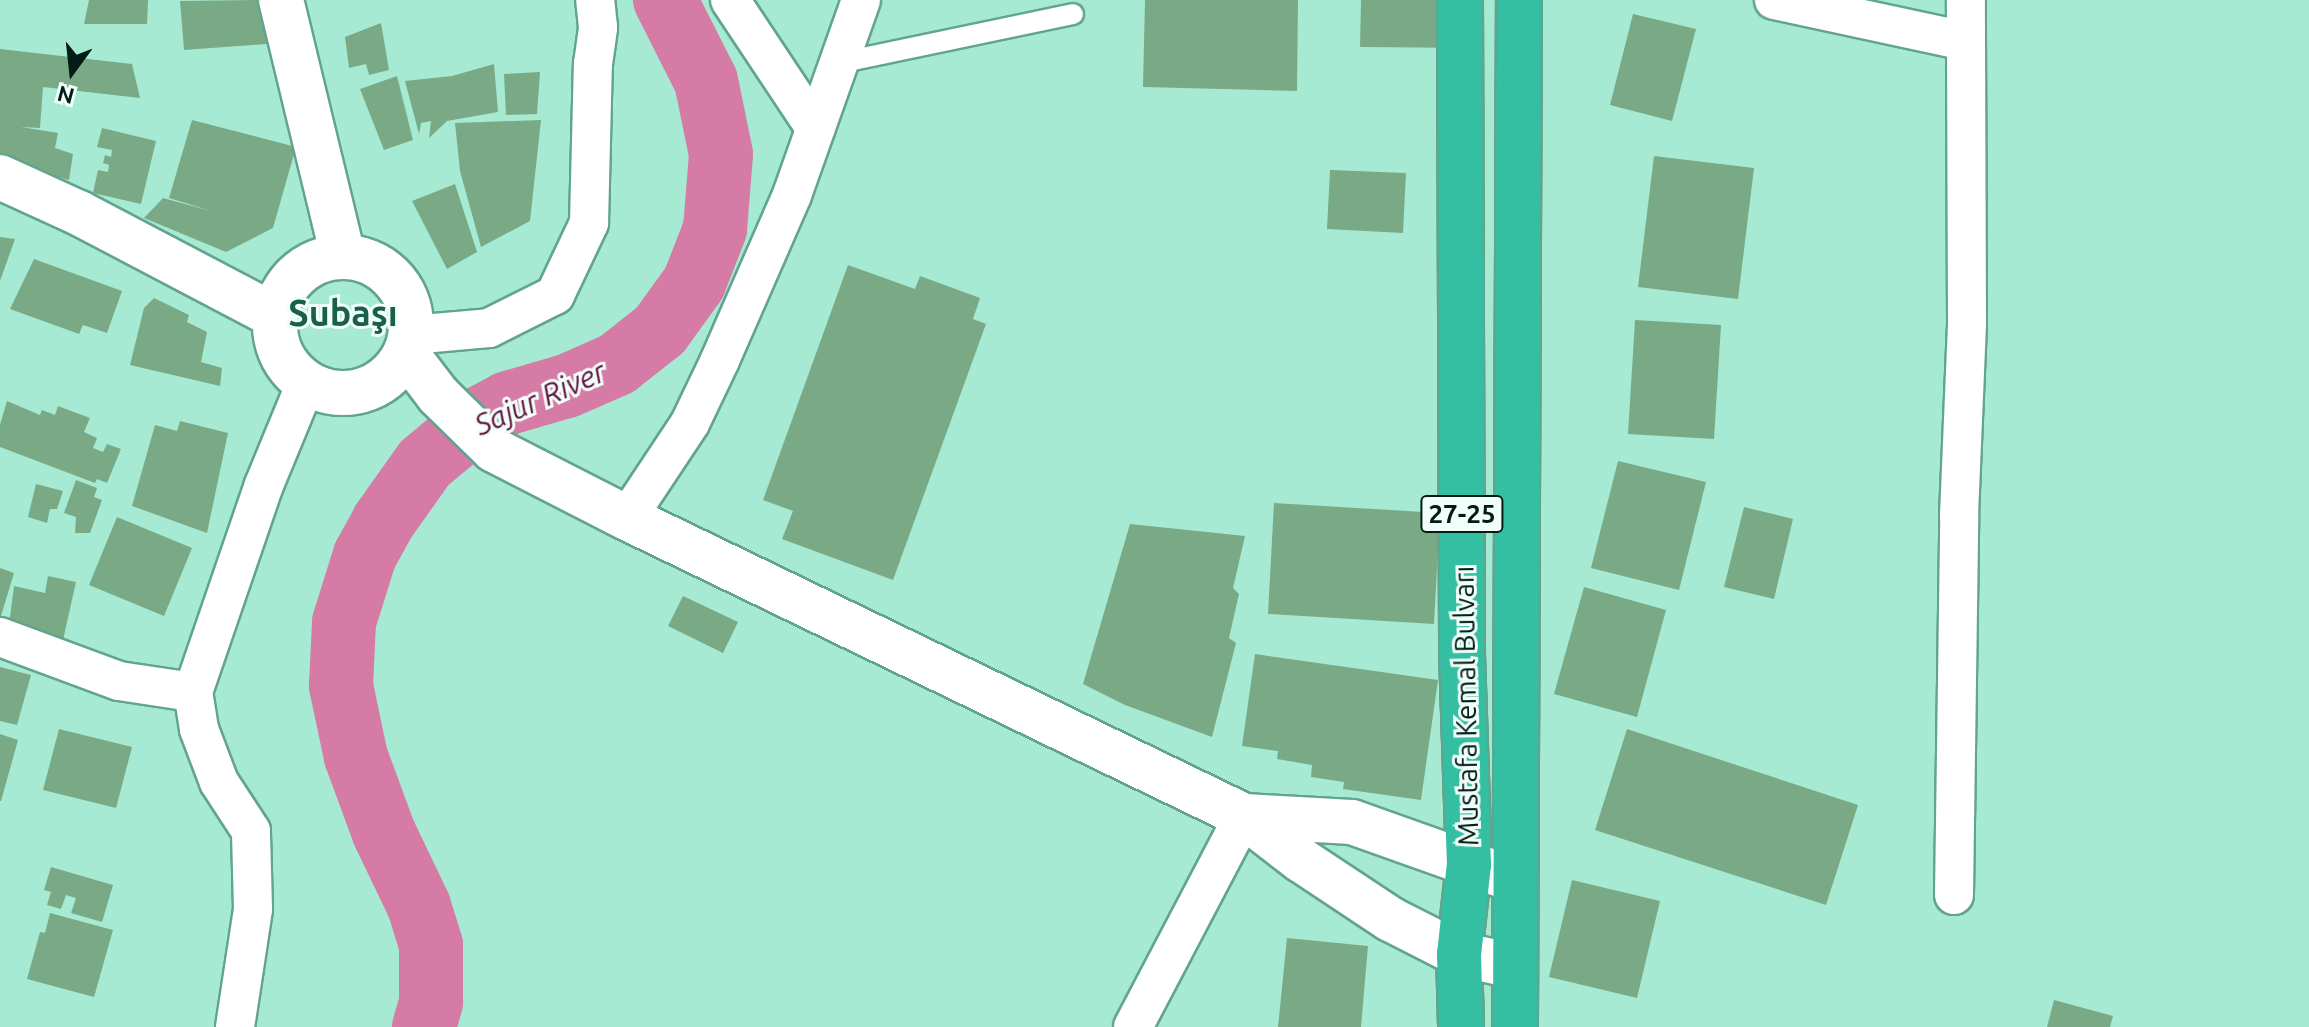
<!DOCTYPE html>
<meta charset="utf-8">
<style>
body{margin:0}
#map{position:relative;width:2309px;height:1027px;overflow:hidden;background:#a6ead3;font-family:Ubuntu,sans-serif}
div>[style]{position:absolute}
.river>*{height:64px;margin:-32px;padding:0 32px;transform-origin:32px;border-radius:32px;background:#d57ba6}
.building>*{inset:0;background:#7aaa85}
.roads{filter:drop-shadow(2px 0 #62a48e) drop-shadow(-2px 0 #62a48e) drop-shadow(0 2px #62a48e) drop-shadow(0 -2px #62a48e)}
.service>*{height:20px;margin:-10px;padding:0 10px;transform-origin:10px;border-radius:10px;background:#fff}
.minor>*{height:38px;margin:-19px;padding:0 19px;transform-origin:19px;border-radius:19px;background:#fff}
.tertiary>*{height:44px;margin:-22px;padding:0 22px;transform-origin:22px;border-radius:22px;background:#fff}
.tertiary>.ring{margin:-22px;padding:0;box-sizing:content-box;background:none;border:44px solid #fff;border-radius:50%}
.trunk>*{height:44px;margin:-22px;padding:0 22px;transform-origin:22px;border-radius:22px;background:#34bea2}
span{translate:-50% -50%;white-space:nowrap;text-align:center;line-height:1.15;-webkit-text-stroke:6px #f1fef9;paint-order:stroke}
.shield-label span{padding:2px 6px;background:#f1fef9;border:2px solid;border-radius:6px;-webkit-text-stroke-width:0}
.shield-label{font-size:26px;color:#021d15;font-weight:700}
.street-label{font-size:28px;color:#021d15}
.water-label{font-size:30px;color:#651542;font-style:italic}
.district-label{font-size:36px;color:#195f4c;font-weight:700}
.north{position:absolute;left:32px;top:32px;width:80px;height:80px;-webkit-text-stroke:6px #f1fef9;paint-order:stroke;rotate:195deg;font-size:22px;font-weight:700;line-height:32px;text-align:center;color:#021d15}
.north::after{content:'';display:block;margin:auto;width:28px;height:36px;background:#021d15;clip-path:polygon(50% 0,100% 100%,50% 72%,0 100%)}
</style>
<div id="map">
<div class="river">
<i style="left:424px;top:1027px;width:26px;rotate:-74deg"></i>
<i style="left:431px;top:1002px;width:57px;rotate:-90deg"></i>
<i style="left:431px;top:945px;width:41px;rotate:-107.1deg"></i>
<i style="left:419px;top:906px;width:81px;rotate:-115.6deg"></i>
<i style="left:384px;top:833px;width:81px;rotate:-110.2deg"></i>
<i style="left:356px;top:757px;width:73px;rotate:-101.9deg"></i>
<i style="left:341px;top:686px;width:64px;rotate:-87.3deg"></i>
<i style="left:344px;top:622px;width:70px;rotate:-72.6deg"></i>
<i style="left:365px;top:555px;width:38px;rotate:-61deg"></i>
<i style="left:383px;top:522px;width:72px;rotate:-54.6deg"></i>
<i style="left:425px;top:463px;width:69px;rotate:-39.7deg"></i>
<i style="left:478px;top:419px;width:34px;rotate:-28deg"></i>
<i style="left:508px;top:403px;width:61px;rotate:-16.1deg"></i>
<i style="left:567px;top:386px;width:55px;rotate:-23.7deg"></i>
<i style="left:617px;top:364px;width:55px;rotate:-38.3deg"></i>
<i style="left:660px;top:330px;width:58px;rotate:-54.1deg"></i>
<i style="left:694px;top:283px;width:58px;rotate:-68.7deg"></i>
<i style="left:715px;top:229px;width:75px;rotate:-85.4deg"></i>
<i style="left:721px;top:154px;width:75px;rotate:-101.6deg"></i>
<i style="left:706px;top:81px;width:91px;rotate:-116.8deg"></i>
</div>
<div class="building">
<i style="clip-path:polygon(89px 0,148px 0,147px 24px,84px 24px)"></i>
<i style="clip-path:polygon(262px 0,267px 44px,184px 50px,180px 1px)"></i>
<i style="clip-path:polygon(1145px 0,1298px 0,1297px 91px,1143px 87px)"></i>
<i style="clip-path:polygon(1361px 0,1474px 0,1474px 48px,1360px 47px)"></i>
<i style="clip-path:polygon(1633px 14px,1696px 29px,1672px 121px,1610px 105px)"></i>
<i style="clip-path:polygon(381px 23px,389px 70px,369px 75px,366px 64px,349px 68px,345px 37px)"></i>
<i style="clip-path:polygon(0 49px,132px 64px,140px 98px,43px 87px,40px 128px,21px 127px,58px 133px,55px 148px,73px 154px,69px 180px,50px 175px,0 154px)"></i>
<i style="clip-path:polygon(494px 64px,498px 112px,447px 121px,429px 138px,431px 121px,421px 123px,419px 134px,405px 81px,452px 76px)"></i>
<i style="clip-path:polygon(540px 72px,537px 114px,506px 115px,504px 74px)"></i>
<i style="clip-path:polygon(397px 76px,413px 140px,384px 150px,360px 89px)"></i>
<i style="clip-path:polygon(192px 120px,296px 147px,273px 228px,226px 252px,144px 218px,163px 198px,211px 211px,169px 198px)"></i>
<i style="clip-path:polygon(541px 120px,530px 221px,481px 247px,460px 171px,455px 123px)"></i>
<i style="clip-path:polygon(102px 128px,156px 141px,141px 204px,93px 193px,98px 170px,108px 172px,109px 165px,103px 163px,105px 155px,111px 157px,112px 150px,97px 147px)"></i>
<i style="clip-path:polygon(1654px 156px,1754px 168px,1738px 299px,1638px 287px)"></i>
<i style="clip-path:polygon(1330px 170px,1406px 173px,1403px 233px,1327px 229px)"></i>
<i style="clip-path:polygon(455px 184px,477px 252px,447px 269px,412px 201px)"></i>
<i style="clip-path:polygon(0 237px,15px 239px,0 281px)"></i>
<i style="clip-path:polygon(34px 259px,122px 291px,107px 333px,83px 325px,79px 334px,10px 309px)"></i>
<i style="clip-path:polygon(848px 265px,915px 289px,920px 276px,980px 298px,973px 319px,986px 324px,893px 580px,782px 539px,793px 511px,763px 500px)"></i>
<i style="clip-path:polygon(154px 298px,189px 315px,187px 322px,207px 332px,201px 362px,222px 368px,220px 386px,130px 365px,144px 308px)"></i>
<i style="clip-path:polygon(1635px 320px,1721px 325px,1714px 439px,1628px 434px)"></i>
<i style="clip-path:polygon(7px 401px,40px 415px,42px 410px,55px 415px,58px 406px,90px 418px,84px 432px,97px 438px,93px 448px,103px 452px,107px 444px,121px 449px,107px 483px,97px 479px,95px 483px,0 447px,0 425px)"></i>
<i style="clip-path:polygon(180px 421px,228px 433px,207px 533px,132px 506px,155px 425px,177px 431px)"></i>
<i style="clip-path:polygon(1618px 461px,1706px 482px,1679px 590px,1591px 568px)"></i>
<i style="clip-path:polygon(76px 480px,97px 488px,94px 497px,102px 500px,90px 533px,75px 533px,76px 517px,64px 513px)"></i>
<i style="clip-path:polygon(36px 484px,63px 491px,57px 509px,50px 509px,47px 523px,28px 517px)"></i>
<i style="clip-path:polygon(1274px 503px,1440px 513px,1434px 624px,1268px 614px)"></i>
<i style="clip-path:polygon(1744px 507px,1793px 519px,1774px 599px,1724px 587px)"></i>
<i style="clip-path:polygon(117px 517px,192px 548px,164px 616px,89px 585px)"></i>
<i style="clip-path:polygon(1130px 524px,1245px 536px,1233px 588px,1239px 594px,1229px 638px,1236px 643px,1212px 737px,1125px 705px,1083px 684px)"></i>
<i style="clip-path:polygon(0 568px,14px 573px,1px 616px,0 616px)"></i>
<i style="clip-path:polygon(48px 576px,76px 582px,63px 640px,9px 625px,14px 586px,45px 593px)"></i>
<i style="clip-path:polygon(1584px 587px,1666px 610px,1637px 717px,1554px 694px)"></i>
<i style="clip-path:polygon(683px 596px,738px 622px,723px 653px,668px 626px)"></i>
<i style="clip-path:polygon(1255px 654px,1438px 680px,1421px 800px,1343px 789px,1344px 782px,1311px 777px,1312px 765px,1277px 759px,1278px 751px,1242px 746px)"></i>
<i style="clip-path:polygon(0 667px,31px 675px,17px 725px,0 721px)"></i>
<i style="clip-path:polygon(59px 729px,132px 747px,116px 808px,43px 790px)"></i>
<i style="clip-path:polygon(1627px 729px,1858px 805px,1826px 905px,1595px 830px)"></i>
<i style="clip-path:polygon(0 734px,18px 740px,1px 801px,0 801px)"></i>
<i style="clip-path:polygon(51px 867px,113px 885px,102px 922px,71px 913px,76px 898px,66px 895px,61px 909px,47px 905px,51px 892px,44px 890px)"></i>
<i style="clip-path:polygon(1572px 880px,1660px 901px,1637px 998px,1549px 977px)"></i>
<i style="clip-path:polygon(50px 913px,113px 930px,94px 997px,27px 979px,40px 932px,45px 933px)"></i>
<i style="clip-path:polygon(1287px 938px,1368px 946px,1361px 1027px,1278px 1027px)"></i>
<i style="clip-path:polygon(2054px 1000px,2113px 1016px,2110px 1027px,2047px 1027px)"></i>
</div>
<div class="roads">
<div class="service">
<i style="left:839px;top:63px;width:239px;rotate:-11.8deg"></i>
</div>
<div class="minor">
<i style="left:730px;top:0;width:154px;rotate:56.4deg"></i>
<i style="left:1774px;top:0;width:196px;rotate:12.1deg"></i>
<i style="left:411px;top:335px;width:78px;rotate:-5.1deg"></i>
<i style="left:489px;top:328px;width:74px;rotate:-26.6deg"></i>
<i style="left:555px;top:295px;width:80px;rotate:-64.7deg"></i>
<i style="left:589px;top:223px;width:159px;rotate:-88.6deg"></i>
<i style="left:593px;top:64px;width:37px;rotate:-82deg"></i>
<i style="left:598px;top:27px;width:27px;rotate:-96deg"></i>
<i style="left:627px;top:518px;width:114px;rotate:-56.4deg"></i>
<i style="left:690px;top:423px;width:70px;rotate:-64.5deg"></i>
<i style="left:720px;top:360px;width:180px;rotate:-66.4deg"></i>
<i style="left:792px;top:195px;width:207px;rotate:-70.5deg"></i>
<i style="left:0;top:637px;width:127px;rotate:20.3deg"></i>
<i style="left:119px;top:681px;width:75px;rotate:8.5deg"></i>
<i style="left:1954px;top:895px;width:380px;rotate:-89.2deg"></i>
<i style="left:1959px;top:515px;width:192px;rotate:-87.6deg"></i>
<i style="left:1967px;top:323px;width:323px;rotate:-90.2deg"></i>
<i style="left:235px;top:1027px;width:119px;rotate:-81.3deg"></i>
<i style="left:253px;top:909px;width:78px;rotate:-91.5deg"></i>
<i style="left:251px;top:831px;width:59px;rotate:-123.1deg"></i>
<i style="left:219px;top:782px;width:57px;rotate:-110.7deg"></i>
<i style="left:199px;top:729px;width:37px;rotate:-99deg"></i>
<i style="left:193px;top:692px;width:219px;rotate:-71.1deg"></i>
<i style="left:264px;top:485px;width:110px;rotate:-67.6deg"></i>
<i style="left:1133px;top:1027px;width:238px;rotate:-62.3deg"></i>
</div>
<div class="tertiary">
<i style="left:281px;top:0;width:264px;rotate:76.4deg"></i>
<i style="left:0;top:177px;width:87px;rotate:24.5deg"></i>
<i style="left:79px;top:213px;width:221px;rotate:27.7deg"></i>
<i class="ring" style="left:275px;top:257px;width:92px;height:92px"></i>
<i style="left:406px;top:353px;width:53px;rotate:52.7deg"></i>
<i style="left:438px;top:395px;width:78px;rotate:44.5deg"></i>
<i style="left:494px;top:450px;width:149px;rotate:27.1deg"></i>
<i style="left:627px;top:518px;width:685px;rotate:25.78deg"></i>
<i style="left:1244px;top:816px;width:72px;rotate:37.7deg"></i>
<i style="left:1301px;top:860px;width:107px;rotate:33.5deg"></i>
<i style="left:1390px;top:919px;width:77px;rotate:26.9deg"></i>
<i style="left:1459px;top:954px;width:56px;rotate:12.3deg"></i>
<i style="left:1244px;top:816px;width:108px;rotate:3.2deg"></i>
<i style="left:1352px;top:822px;width:173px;rotate:19.6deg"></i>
</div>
<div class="trunk">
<i style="left:1460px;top:0;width:654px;rotate:89.82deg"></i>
<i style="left:1462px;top:654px;width:210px;rotate:88.1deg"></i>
<i style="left:1469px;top:864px;width:91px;rotate:96.3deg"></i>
<i style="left:1459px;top:954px;width:73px;rotate:88.4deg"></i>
<i style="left:1515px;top:1027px;width:1027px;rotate:-89.78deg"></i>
</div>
</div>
<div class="shield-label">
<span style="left:1462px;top:514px">27-25</span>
</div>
<div class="street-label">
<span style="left:1466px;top:706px;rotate:-91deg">Mustafa Kemal Bulvarı</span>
</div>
<div class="water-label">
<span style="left:540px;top:398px;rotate:-24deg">Sajur River</span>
</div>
<div class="district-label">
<span style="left:343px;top:313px">Subaşı</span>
</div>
<div class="north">N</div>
</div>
